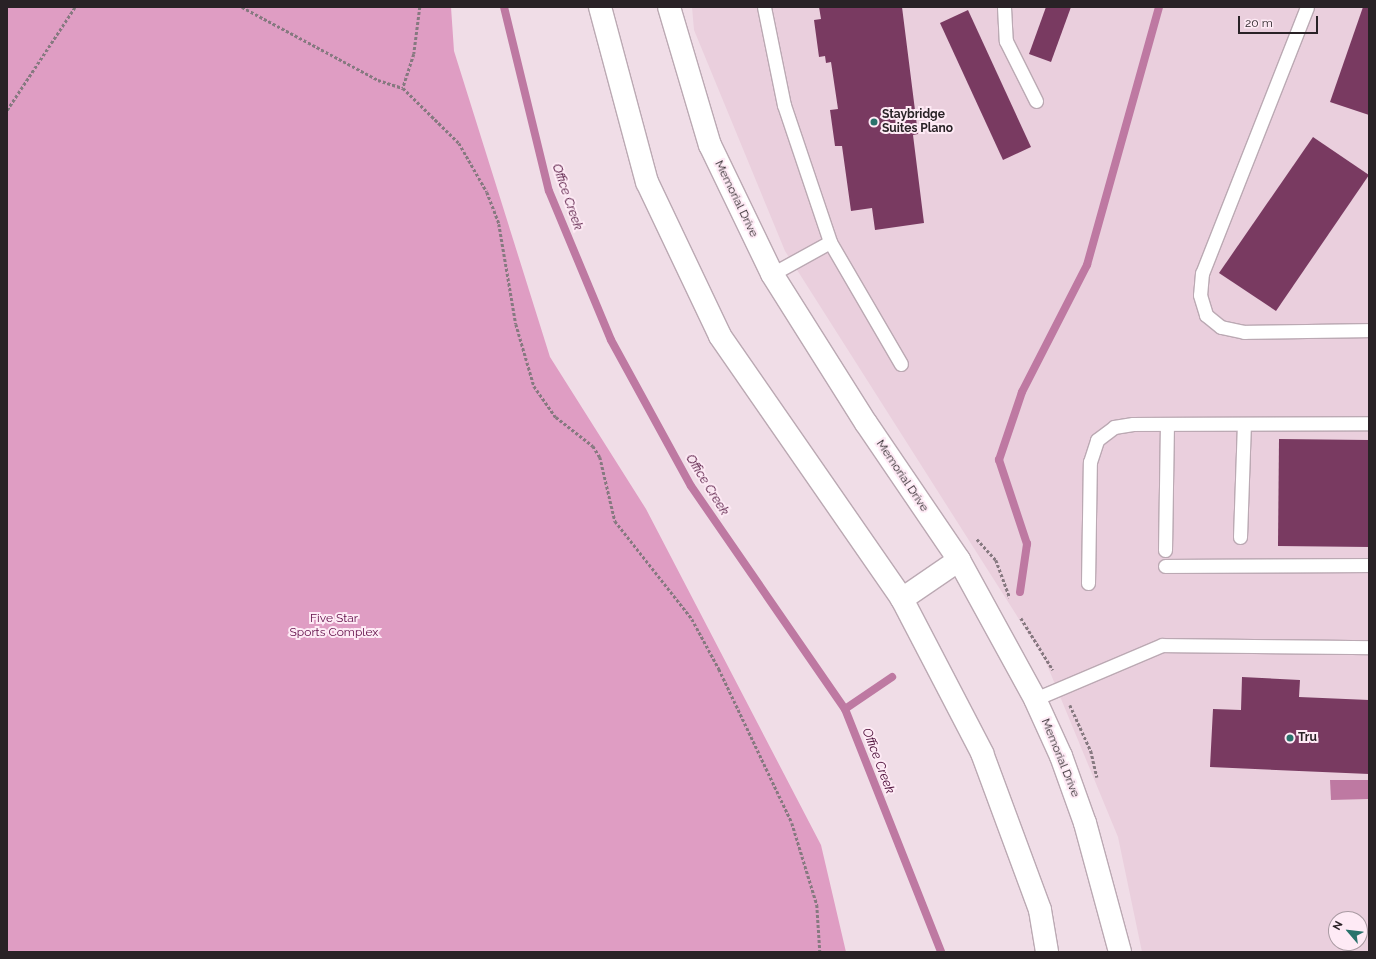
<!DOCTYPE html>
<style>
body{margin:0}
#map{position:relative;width:1376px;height:959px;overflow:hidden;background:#f0dde7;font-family:Raleway,sans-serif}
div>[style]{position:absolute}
.built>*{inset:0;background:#eacfdd}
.green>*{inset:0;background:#df9dc3}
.water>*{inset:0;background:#be79a2}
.stream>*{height:8px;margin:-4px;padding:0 4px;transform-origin:4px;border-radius:4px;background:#be79a2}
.building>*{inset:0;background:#793a61}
.path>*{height:2.5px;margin-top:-1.25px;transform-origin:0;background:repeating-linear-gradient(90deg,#867980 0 3px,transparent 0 5px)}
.roads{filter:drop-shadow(1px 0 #bba9b3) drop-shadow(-1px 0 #bba9b3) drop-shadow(0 1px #bba9b3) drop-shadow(0 -1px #bba9b3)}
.service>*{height:13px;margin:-6.5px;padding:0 6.5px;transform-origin:6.5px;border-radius:6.5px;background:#fff}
.tertiary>*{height:22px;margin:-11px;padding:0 11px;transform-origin:11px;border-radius:11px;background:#fff}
.dots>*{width:11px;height:11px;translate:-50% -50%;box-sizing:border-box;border:2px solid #feeaf5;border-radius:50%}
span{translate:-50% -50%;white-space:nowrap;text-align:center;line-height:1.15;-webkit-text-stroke:4px #feeaf5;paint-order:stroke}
.poi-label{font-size:12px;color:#292226;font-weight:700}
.left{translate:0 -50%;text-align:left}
.street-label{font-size:12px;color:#292226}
.park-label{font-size:12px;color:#600c47}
.water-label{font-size:13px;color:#4a0b36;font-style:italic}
.frame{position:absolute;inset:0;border:8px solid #292226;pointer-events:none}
.north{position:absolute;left:1328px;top:911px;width:40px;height:40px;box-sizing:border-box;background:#feeaf5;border:1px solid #a99aa2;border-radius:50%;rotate:298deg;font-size:11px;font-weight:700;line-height:16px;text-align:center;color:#292226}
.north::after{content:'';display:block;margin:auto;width:14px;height:18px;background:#29726c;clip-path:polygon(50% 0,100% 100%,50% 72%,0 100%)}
.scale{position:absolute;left:1238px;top:16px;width:80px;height:18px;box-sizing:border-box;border:2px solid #292226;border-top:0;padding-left:5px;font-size:12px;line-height:14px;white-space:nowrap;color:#292226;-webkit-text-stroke:3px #feeaf5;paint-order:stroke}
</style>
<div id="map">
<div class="built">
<i style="clip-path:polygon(evenodd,692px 7px,1369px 7px,1369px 952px,1142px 952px,1118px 837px,1045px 660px,785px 251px,694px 30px,692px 7px,1336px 919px,1360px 919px,1360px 943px,1336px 943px,1336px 919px)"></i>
</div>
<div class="green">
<i style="clip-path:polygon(7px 7px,451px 7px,454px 51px,550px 357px,646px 509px,821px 845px,846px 952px,7px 952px)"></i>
</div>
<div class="water">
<i style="clip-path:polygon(1330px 780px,1368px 780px,1368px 799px,1331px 800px)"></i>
</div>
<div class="stream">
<i style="left:504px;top:7px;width:189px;rotate:76.3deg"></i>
<i style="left:549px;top:191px;width:161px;rotate:67.4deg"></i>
<i style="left:611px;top:340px;width:166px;rotate:61.3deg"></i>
<i style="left:691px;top:486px;width:271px;rotate:55.4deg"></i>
<i style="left:845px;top:709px;width:261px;rotate:68.4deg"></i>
<i style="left:1020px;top:592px;width:49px;rotate:-81.7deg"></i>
<i style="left:1027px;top:544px;width:89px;rotate:-108.4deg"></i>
<i style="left:999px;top:460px;width:72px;rotate:-71.3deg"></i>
<i style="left:1022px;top:392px;width:143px;rotate:-62.9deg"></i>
<i style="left:1087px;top:265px;width:268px;rotate:-74.4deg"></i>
<i style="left:845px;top:709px;width:57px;rotate:-34.2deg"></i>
</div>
<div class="building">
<i style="clip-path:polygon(819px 7px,902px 7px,918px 134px,913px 135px,924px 223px,875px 230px,872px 208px,851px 211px,842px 146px,835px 146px,830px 110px,838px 109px,831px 62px,826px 63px,825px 56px,819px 57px,814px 20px,821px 19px)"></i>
<i style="clip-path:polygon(1046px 7px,1071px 7px,1051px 62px,1029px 54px)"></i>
<i style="clip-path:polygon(1363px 7px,1369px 7px,1369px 115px,1330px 102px)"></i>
<i style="clip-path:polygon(968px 10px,1031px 147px,1003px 160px,940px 23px)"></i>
<i style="clip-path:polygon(1313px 137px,1369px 175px,1276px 311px,1219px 273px)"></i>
<i style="clip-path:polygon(1279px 439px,1369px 440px,1369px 547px,1278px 546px)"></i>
<i style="clip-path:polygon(1242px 677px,1300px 680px,1299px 697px,1369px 700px,1369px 774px,1210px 767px,1213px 709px,1241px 710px)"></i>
</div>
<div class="path">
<i style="left:242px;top:7px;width:154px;rotate:28.2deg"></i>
<i style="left:378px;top:80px;width:26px;rotate:18deg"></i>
<i style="left:420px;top:7px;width:47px;rotate:97.3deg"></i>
<i style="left:414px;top:54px;width:36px;rotate:108deg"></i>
<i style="left:403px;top:88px;width:78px;rotate:44.5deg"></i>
<i style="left:459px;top:143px;width:56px;rotate:60.3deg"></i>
<i style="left:487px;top:192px;width:34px;rotate:69deg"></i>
<i style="left:499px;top:224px;width:101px;rotate:80.4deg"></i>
<i style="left:516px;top:324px;width:65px;rotate:73.8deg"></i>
<i style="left:534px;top:386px;width:38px;rotate:55deg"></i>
<i style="left:556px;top:417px;width:47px;rotate:38.1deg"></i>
<i style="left:593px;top:446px;width:13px;rotate:58deg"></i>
<i style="left:600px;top:457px;width:66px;rotate:76.8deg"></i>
<i style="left:615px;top:521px;width:125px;rotate:51.8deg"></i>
<i style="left:692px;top:619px;width:57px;rotate:61.6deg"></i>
<i style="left:719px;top:669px;width:170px;rotate:64.6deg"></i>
<i style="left:792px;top:823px;width:86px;rotate:73deg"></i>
<i style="left:817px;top:905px;width:47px;rotate:86.3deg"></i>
<i style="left:7px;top:110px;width:123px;rotate:-56.6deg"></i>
<i style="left:977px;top:539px;width:28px;rotate:48deg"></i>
<i style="left:996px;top:560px;width:40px;rotate:69.8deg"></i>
<i style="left:1021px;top:618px;width:61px;rotate:58.4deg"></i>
<i style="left:1070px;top:705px;width:51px;rotate:65.5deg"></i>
<i style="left:1091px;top:751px;width:27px;rotate:77deg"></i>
</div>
<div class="roads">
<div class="service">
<i style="left:764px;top:7px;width:100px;rotate:78.5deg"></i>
<i style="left:784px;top:105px;width:145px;rotate:71.4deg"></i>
<i style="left:830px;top:242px;width:141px;rotate:59.8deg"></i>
<i style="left:1004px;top:7px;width:34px;rotate:87deg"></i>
<i style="left:1006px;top:41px;width:67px;rotate:63.4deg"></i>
<i style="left:1307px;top:7px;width:286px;rotate:111.5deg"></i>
<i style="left:1202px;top:273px;width:22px;rotate:95deg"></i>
<i style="left:1200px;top:295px;width:21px;rotate:73deg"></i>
<i style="left:1206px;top:315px;width:19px;rotate:39deg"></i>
<i style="left:1221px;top:327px;width:24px;rotate:12deg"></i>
<i style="left:1244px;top:332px;width:125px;rotate:-0.9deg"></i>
<i style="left:772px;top:274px;width:66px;rotate:-28.9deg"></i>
<i style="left:1240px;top:537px;width:113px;rotate:-88deg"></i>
<i style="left:1165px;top:550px;width:125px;rotate:-89.1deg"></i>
<i style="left:1165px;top:566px;width:204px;rotate:-0.3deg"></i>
<i style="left:1088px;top:583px;width:121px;rotate:-89.1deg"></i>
<i style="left:1090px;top:462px;width:23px;rotate:-72deg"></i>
<i style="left:1097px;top:440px;width:21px;rotate:-37deg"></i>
<i style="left:1114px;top:427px;width:19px;rotate:-9deg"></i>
<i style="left:1133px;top:424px;width:236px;rotate:-0.2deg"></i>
<i style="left:1035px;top:699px;width:138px;rotate:-23deg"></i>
<i style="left:1162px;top:645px;width:207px;rotate:0.6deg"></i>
</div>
<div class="tertiary">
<i style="left:600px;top:7px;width:181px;rotate:75deg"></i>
<i style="left:647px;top:182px;width:170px;rotate:64.6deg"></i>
<i style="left:720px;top:336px;width:320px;rotate:55.3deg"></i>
<i style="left:902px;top:599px;width:174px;rotate:62.5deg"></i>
<i style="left:982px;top:753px;width:167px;rotate:69.7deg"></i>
<i style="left:1040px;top:910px;width:43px;rotate:80.5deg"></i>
<i style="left:669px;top:7px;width:144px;rotate:73.5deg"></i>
<i style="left:710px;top:145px;width:143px;rotate:64.3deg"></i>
<i style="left:772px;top:274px;width:176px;rotate:57.8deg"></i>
<i style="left:866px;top:423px;width:166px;rotate:55.8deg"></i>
<i style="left:959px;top:560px;width:158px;rotate:61.3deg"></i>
<i style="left:1035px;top:699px;width:63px;rotate:65.5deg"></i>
<i style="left:1061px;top:756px;width:71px;rotate:70.3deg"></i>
<i style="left:1085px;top:823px;width:134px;rotate:74.8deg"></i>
<i style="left:902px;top:599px;width:69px;rotate:-34.4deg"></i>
</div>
</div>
<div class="dots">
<i style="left:874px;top:122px;background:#29726c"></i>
<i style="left:1290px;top:738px;background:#29726c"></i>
</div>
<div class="poi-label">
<span class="left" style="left:882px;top:122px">Staybridge<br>Suites Plano</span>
<span class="left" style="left:1298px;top:738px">Tru</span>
</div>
<div class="street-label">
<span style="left:736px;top:199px;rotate:64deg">Memorial Drive</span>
<span style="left:902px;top:476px;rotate:56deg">Memorial Drive</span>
<span style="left:1060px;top:758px;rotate:68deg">Memorial Drive</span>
</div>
<div class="park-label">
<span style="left:334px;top:626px">Five Star<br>Sports Complex</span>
</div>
<div class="water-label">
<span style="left:567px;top:197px;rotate:71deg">Office Creek</span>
<span style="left:707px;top:485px;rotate:58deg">Office Creek</span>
<span style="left:878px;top:761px;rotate:69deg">Office Creek</span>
</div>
<div class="frame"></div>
<div class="north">N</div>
<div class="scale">20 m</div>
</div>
